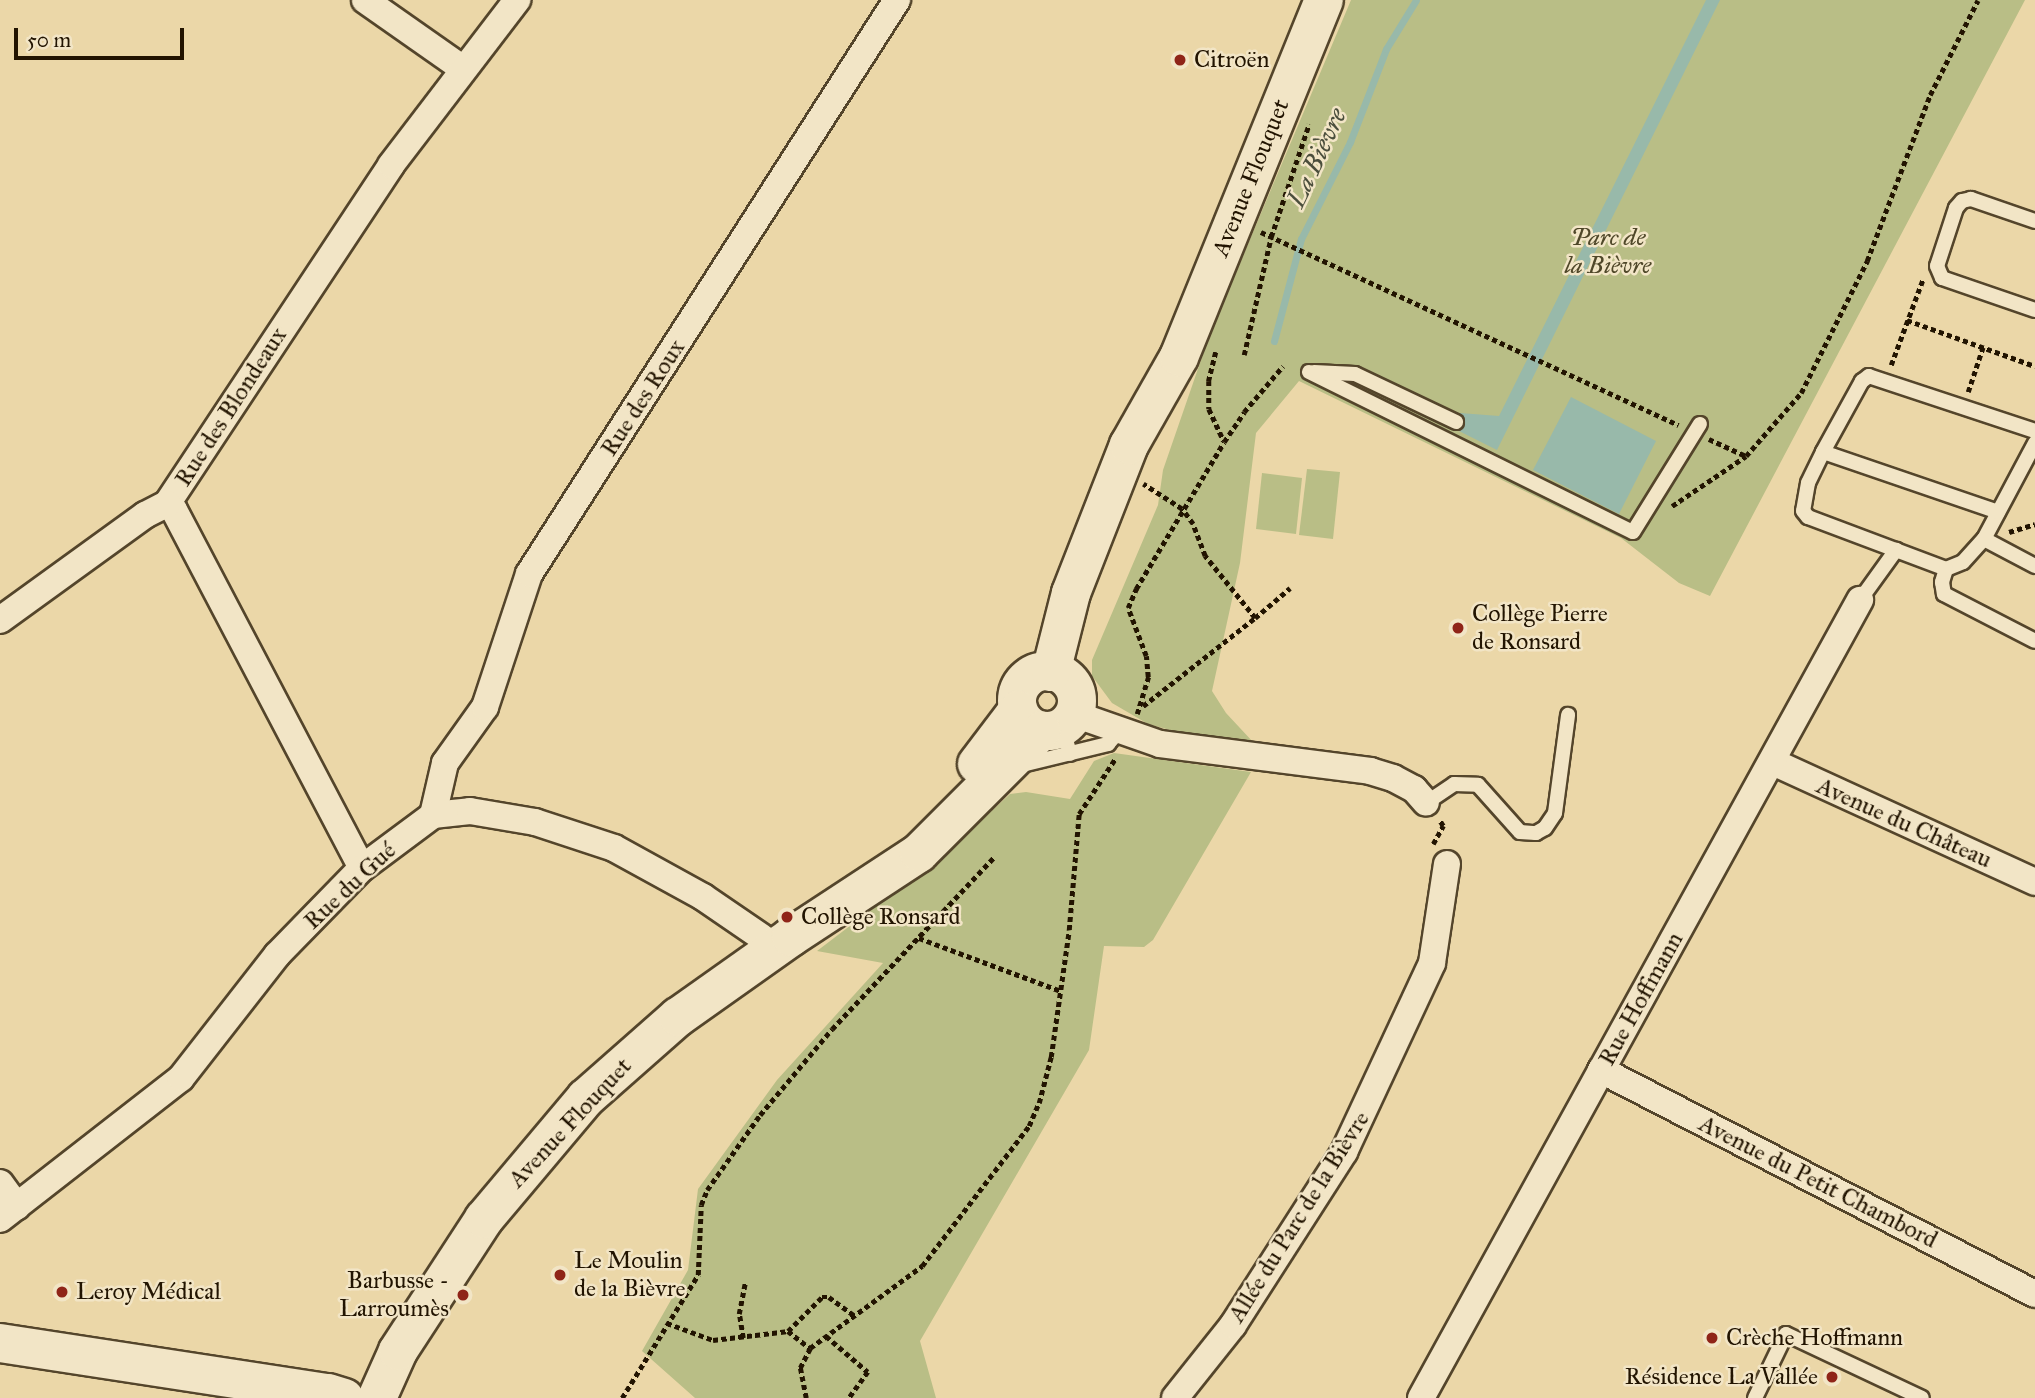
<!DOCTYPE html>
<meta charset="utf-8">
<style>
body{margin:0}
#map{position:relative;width:2035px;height:1398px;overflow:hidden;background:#ebd7a8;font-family:"IM FELL Great Primer",serif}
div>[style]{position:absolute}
.green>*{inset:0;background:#b9be86}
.water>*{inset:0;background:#98b9aa}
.stream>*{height:7px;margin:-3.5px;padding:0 3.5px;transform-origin:3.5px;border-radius:3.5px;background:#98b9aa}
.path>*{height:4.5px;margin-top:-2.25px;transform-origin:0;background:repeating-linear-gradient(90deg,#221401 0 5px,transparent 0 8.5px)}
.roads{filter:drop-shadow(2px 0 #54452b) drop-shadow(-2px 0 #54452b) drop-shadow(0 2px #54452b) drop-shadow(0 -2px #54452b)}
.service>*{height:14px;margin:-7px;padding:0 7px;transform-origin:7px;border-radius:7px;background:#f2e5c6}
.minor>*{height:26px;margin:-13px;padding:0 13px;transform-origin:13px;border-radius:13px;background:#f2e5c6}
.secondary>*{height:38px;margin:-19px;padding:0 19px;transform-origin:19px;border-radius:19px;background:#f2e5c6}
.secondary>.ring{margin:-19px;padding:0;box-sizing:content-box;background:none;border:38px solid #f2e5c6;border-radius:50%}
.dots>*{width:19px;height:19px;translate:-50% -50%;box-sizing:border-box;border:4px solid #f2e5c6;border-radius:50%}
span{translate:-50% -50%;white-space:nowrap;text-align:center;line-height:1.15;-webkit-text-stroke:5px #f2e5c6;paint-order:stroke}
.poi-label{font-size:24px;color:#221401}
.left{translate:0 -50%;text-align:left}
.right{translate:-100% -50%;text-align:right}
.street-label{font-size:24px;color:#221401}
.park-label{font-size:24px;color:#4f4729;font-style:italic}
.water-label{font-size:26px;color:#4b4e3c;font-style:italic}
.scale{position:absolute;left:14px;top:28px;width:170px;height:32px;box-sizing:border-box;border:4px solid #221401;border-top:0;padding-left:9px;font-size:21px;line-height:24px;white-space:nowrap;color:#221401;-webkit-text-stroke:5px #f2e5c6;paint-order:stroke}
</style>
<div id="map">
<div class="green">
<i style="clip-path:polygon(1351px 0,2025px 0,1710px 596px,1679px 583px,1621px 538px,1299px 381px,1256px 433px,1240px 563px,1212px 691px,1226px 713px,1253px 742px,1181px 733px,1148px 724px,1112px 703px,1092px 676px,1092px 660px,1158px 505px,1163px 470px,1210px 334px)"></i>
<i style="clip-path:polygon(1307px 469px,1340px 472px,1333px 539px,1299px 535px)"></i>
<i style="clip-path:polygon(1262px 473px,1302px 478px,1296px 534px,1256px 529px)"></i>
<i style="clip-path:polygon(1114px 753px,1251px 772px,1153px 940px,1144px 947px,1104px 946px,1089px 1050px,920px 1341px,936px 1398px,695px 1398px,642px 1351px,688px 1270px,698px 1189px,777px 1080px,883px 963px,817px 951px,948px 851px,1010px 794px,1026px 792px,1070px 799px,1094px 761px)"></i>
</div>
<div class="water">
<i style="clip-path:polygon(1706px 0,1720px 0,1497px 450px,1453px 428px,1460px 413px,1499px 416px)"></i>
<i style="clip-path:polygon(1571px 397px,1656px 441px,1619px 514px,1533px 470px)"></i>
</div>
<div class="stream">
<i style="left:1274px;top:341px;width:106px;rotate:-75.2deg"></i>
<i style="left:1301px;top:239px;width:109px;rotate:-63.2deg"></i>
<i style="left:1350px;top:142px;width:100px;rotate:-68.8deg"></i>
<i style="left:1386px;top:49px;width:57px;rotate:-58.5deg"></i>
</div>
<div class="path">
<i style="left:1261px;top:232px;width:460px;rotate:24.8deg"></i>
<i style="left:1907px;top:320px;width:136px;rotate:19.8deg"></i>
<i style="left:1216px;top:352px;width:30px;rotate:104deg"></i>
<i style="left:1209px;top:381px;width:28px;rotate:90deg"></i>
<i style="left:1209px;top:409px;width:35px;rotate:65deg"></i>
<i style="left:1244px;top:355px;width:121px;rotate:-77.1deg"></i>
<i style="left:1271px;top:237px;width:119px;rotate:-71.4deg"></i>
<i style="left:1891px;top:365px;width:92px;rotate:-69.6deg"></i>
<i style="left:1968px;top:392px;width:47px;rotate:-71.6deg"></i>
<i style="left:1709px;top:439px;width:41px;rotate:24.7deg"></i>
<i style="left:1672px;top:506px;width:89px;rotate:-34deg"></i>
<i style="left:1746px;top:456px;width:84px;rotate:-48.9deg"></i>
<i style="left:1801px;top:393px;width:148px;rotate:-63.4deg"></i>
<i style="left:1867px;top:261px;width:178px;rotate:-69.2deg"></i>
<i style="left:1930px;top:95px;width:106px;rotate:-63.2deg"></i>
<i style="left:2009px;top:532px;width:27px;rotate:-17deg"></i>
<i style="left:1255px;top:618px;width:46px;rotate:-40.6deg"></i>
<i style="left:1143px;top:706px;width:142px;rotate:-38.2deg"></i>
<i style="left:1255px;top:618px;width:80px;rotate:-128.9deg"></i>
<i style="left:1205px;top:556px;width:34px;rotate:-111deg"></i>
<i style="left:1193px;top:524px;width:19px;rotate:-126deg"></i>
<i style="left:1182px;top:509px;width:46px;rotate:-147.3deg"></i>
<i style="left:1137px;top:714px;width:39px;rotate:-73deg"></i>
<i style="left:1148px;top:677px;width:21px;rotate:-95deg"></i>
<i style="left:1146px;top:656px;width:51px;rotate:-110.6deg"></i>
<i style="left:1128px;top:608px;width:21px;rotate:-67deg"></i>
<i style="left:1136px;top:589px;width:171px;rotate:-59.1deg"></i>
<i style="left:1224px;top:442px;width:36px;rotate:-56deg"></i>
<i style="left:1244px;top:412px;width:60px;rotate:-49.7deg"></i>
<i style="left:1433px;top:844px;width:21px;rotate:-61deg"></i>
<i style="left:1443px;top:826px;width:6px;rotate:-121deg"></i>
<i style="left:919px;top:938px;width:152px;rotate:20.5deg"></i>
<i style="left:667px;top:1323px;width:49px;rotate:20.3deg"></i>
<i style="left:713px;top:1340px;width:76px;rotate:-6.8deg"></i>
<i style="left:788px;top:1331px;width:28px;rotate:38deg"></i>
<i style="left:788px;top:1331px;width:48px;rotate:-45deg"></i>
<i style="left:822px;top:1297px;width:7px"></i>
<i style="left:829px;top:1297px;width:31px;rotate:36deg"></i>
<i style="left:826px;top:1336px;width:55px;rotate:40.6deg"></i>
<i style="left:868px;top:1372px;width:32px;rotate:126deg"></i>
<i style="left:743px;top:1338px;width:24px;rotate:-99deg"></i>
<i style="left:739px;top:1314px;width:33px;rotate:-79deg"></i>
<i style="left:622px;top:1398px;width:145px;rotate:-58.3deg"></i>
<i style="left:698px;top:1275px;width:70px;rotate:-87.5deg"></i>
<i style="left:701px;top:1205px;width:16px;rotate:-68deg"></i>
<i style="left:707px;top:1190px;width:92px;rotate:-54.8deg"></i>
<i style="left:760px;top:1115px;width:112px;rotate:-50.1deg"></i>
<i style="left:832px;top:1029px;width:236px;rotate:-46.7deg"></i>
<i style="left:806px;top:1398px;width:31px;rotate:-101deg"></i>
<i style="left:800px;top:1368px;width:22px;rotate:-63deg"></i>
<i style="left:810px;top:1348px;width:139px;rotate:-36.2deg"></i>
<i style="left:922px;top:1266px;width:176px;rotate:-52.6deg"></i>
<i style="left:1029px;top:1126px;width:25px;rotate:-67deg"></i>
<i style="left:1039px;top:1103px;width:48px;rotate:-75.4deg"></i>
<i style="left:1051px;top:1057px;width:128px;rotate:-81.9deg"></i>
<i style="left:1069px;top:930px;width:116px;rotate:-85.1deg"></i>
<i style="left:1079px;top:814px;width:66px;rotate:-56.8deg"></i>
</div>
<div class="roads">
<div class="service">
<i style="left:2035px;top:221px;width:68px;rotate:-161deg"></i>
<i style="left:1971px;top:199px;width:9px;rotate:167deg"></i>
<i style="left:1962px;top:201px;width:9px;rotate:131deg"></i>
<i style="left:1956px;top:208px;width:61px;rotate:108.1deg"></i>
<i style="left:1937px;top:266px;width:13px;rotate:67deg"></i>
<i style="left:1942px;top:278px;width:98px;rotate:19deg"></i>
<i style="left:1309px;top:372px;width:361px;rotate:26.3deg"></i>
<i style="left:1633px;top:532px;width:127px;rotate:-58.2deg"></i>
<i style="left:1314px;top:372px;width:41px;rotate:2.8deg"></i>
<i style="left:1355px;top:374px;width:112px;rotate:25.4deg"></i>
<i style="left:2035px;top:431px;width:175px;rotate:-161.7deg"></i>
<i style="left:1869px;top:376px;width:9px;rotate:144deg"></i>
<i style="left:1862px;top:381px;width:81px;rotate:118.8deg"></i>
<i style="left:1823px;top:452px;width:34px;rotate:116deg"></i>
<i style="left:1808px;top:483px;width:28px;rotate:100deg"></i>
<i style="left:1803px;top:511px;width:8px;rotate:50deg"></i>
<i style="left:1808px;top:517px;width:147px;rotate:20.6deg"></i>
<i style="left:1946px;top:569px;width:18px;rotate:-22deg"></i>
<i style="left:1963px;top:562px;width:31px;rotate:-48deg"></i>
<i style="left:1984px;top:539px;width:109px;rotate:-62deg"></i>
<i style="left:1823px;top:452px;width:185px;rotate:18.9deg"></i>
<i style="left:1984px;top:539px;width:58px;rotate:27.9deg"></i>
<i style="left:1946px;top:569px;width:14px;rotate:107deg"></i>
<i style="left:1942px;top:582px;width:12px;rotate:81deg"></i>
<i style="left:1944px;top:594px;width:102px;rotate:27.3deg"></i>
<i style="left:1860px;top:600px;width:62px;rotate:-54.2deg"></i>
<i style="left:1062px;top:727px;width:28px;rotate:73deg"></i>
<i style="left:1022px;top:765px;width:89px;rotate:-13.7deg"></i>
<i style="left:1108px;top:744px;width:18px;rotate:-49deg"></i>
<i style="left:1426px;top:803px;width:34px;rotate:-34deg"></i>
<i style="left:1454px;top:784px;width:24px;rotate:2deg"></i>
<i style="left:1478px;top:785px;width:63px;rotate:48.2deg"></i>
<i style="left:1520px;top:832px;width:16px;rotate:4deg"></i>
<i style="left:1536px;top:833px;width:10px;rotate:-29deg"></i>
<i style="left:1545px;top:828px;width:18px;rotate:-56deg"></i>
<i style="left:1555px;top:813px;width:99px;rotate:-82.4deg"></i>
<i style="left:1755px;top:1398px;width:71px;rotate:-64.2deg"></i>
<i style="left:1786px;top:1334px;width:150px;rotate:25.2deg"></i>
</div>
<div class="minor">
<i style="left:365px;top:0;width:120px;rotate:35.1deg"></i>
<i style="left:167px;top:504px;width:406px;rotate:-56.5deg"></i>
<i style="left:391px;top:165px;width:208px;rotate:-52.6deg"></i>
<i style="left:167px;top:504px;width:9px;rotate:41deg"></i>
<i style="left:174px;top:510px;width:404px;rotate:62.3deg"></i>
<i style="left:0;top:620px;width:179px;rotate:-35.9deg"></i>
<i style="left:145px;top:515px;width:25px;rotate:-27deg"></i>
<i style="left:1074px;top:714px;width:91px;rotate:19.2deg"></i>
<i style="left:1160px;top:744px;width:212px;rotate:7.3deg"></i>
<i style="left:1370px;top:771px;width:24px;rotate:17deg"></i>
<i style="left:1393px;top:778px;width:24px;rotate:28deg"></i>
<i style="left:1414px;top:789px;width:18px;rotate:49deg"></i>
<i style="left:1773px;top:762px;width:288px;rotate:24.6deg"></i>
<i style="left:433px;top:815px;width:53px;rotate:-77deg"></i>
<i style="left:445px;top:763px;width:69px;rotate:-54.5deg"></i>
<i style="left:485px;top:707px;width:140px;rotate:-71.7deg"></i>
<i style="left:529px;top:574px;width:682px;rotate:-57.34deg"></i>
<i style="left:1601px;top:1070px;width:488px;rotate:27.3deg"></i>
<i style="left:0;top:1183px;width:29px;rotate:54deg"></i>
<i style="left:0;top:1219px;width:229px;rotate:-37.9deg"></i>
<i style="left:181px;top:1078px;width:156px;rotate:-52deg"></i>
<i style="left:277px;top:955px;width:122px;rotate:-45.7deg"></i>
<i style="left:362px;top:868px;width:89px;rotate:-36.7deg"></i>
<i style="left:433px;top:815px;width:37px;rotate:-6deg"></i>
<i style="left:470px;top:811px;width:66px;rotate:9.6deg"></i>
<i style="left:535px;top:822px;width:83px;rotate:18.2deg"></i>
<i style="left:614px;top:848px;width:102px;rotate:28.8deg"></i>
<i style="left:703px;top:897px;width:88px;rotate:34.4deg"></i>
<i style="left:1175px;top:1398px;width:93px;rotate:-51.5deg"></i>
<i style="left:1233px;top:1325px;width:206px;rotate:-57.3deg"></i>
<i style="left:1344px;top:1152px;width:208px;rotate:-65deg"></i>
<i style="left:1432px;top:963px;width:100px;rotate:-81.4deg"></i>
<i style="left:1421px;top:1398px;width:911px;rotate:-61.18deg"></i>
</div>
<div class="secondary">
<i class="ring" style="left:1017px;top:671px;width:22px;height:22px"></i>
<i style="left:1051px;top:672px;width:81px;rotate:-75.8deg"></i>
<i style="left:1071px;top:593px;width:159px;rotate:-68.6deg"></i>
<i style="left:1129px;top:445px;width:101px;rotate:-60.4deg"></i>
<i style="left:1179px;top:357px;width:385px;rotate:-67.9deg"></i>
<i style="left:977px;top:764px;width:68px;rotate:-52.8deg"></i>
<i style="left:0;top:1343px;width:332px;rotate:8.7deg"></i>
<i style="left:328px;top:1393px;width:17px;rotate:17deg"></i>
<i style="left:377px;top:1398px;width:51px;rotate:-65.9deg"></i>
<i style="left:398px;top:1351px;width:158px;rotate:-56.9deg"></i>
<i style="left:484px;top:1219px;width:158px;rotate:-49.9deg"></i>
<i style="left:586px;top:1098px;width:123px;rotate:-41.4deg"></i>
<i style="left:678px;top:1017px;width:138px;rotate:-35.3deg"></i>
<i style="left:791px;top:937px;width:153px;rotate:-33.3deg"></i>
<i style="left:919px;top:853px;width:173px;rotate:-45deg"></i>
</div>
</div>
<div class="dots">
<i style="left:1180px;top:60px;background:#8f2418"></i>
<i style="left:1458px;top:628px;background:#8f2418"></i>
<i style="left:787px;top:917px;background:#8f2418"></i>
<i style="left:560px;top:1275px;background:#8f2418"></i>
<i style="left:62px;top:1292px;background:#8f2418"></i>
<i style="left:463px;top:1295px;background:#8f2418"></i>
<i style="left:1712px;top:1338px;background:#8f2418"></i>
<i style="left:1832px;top:1377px;background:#8f2418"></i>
</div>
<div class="poi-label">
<span class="left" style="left:1194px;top:60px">Citroën</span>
<span class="left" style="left:1472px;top:628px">Collège Pierre<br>de Ronsard</span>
<span class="left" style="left:801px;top:917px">Collège Ronsard</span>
<span class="left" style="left:574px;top:1275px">Le Moulin<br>de la Bièvre</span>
<span class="right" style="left:449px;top:1295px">Barbusse -<br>Larroumès</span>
<span class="left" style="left:76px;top:1292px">Leroy Médical</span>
<span class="left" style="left:1726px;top:1338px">Crèche Hoffmann</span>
<span class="right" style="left:1818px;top:1377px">Résidence La Vallée</span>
</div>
<div class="street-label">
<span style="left:1251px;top:178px;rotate:-68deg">Avenue Flouquet</span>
<span style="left:643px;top:398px;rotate:-57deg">Rue des Roux</span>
<span style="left:231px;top:407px;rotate:-57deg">Rue des Blondeaux</span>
<span style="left:1904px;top:823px;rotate:24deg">Avenue du Château</span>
<span style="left:350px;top:886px;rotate:-43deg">Rue du Gué</span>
<span style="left:1641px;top:999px;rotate:-61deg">Rue Hoffmann</span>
<span style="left:570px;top:1123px;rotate:-47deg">Avenue Flouquet</span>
<span style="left:1818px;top:1182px;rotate:27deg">Avenue du Petit Chambord</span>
<span style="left:1299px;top:1217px;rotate:-58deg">Allée du Parc de la Bièvre</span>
</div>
<div class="park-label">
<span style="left:1608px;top:252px">Parc de<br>la Bièvre</span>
</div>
<div class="water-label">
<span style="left:1317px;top:158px;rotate:-65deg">La Bièvre</span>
</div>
<div class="scale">50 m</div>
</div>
